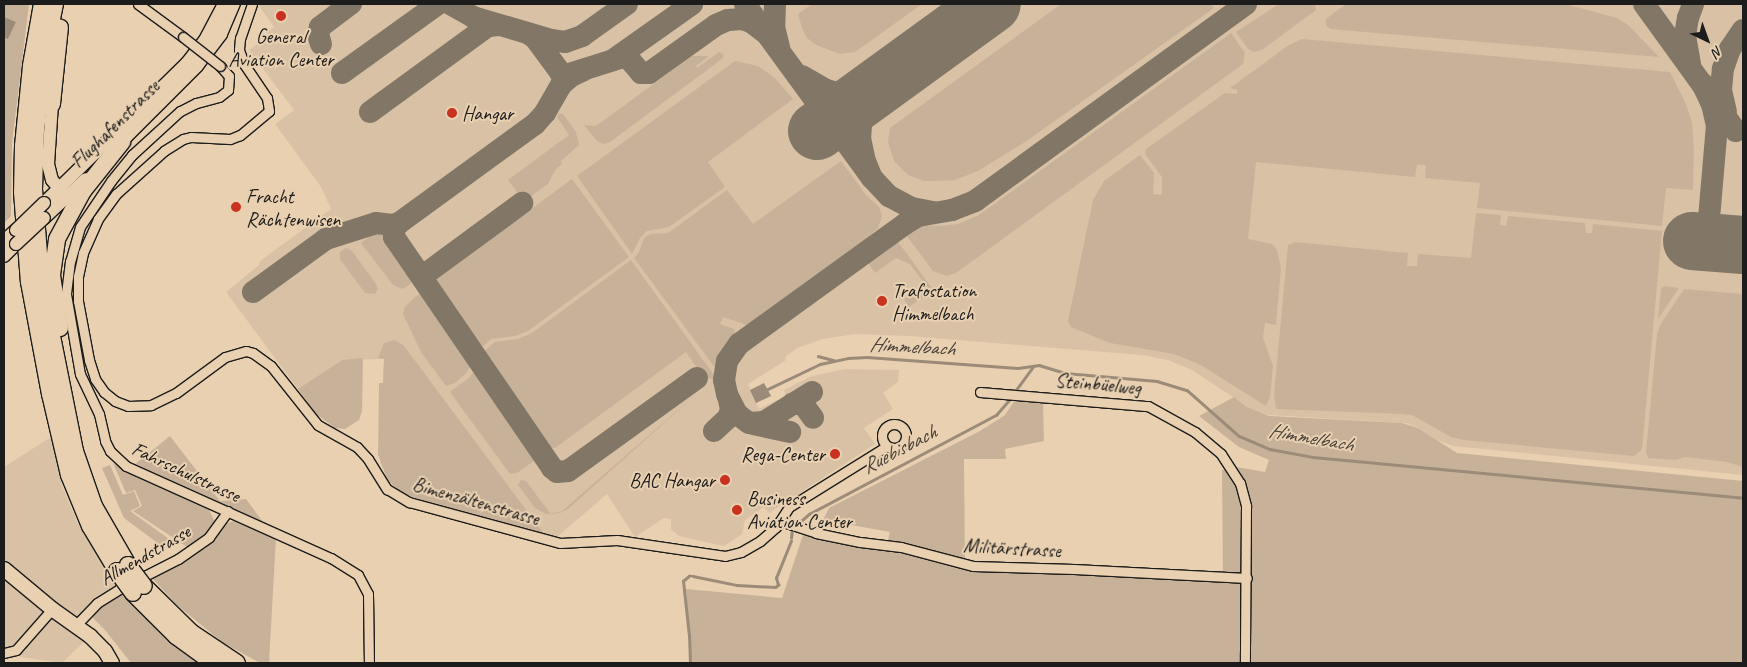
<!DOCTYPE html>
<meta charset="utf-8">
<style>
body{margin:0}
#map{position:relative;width:1747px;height:667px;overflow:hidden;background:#e9d0b1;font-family:Caveat,sans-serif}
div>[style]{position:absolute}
.built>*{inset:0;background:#d8c1a5}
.green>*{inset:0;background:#c7b299}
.water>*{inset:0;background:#9b8b78}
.stream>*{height:2.5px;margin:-1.25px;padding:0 1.25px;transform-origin:1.25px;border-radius:1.25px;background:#9b8b78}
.taxiway>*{height:22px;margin:-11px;padding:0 11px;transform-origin:11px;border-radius:11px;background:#827666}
.runway>*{height:58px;margin:-29px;padding:0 29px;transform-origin:29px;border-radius:29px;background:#827666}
.roads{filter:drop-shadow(1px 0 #1c1c1c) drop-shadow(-1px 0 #1c1c1c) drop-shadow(0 1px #1c1c1c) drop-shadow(0 -1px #1c1c1c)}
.street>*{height:9px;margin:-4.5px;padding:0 4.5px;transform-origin:4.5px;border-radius:4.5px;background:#e9d0b1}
.street>.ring{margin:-4.5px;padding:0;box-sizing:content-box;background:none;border:9px solid #e9d0b1;border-radius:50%}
.secondary>*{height:12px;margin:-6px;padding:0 6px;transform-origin:6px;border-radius:6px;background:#e9d0b1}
.primary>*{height:14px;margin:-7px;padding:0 7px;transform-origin:7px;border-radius:7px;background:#e9d0b1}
.highway>*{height:16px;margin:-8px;padding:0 8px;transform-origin:8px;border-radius:8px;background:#e9d0b1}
.bridges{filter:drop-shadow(1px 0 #1c1c1c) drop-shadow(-1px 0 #1c1c1c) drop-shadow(0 1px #1c1c1c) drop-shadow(0 -1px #1c1c1c)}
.street-bridge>*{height:9px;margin:-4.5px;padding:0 4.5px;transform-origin:4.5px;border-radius:4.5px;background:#e9d0b1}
.secondary-bridge>*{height:12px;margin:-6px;padding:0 6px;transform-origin:6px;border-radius:6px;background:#e9d0b1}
.highway-bridge>*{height:16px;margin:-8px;padding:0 8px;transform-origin:8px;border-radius:8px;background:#e9d0b1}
.dots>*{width:14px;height:14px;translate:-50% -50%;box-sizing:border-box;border:2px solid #e9d0b1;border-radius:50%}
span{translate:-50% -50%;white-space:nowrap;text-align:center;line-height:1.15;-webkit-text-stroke:4px #e9d0b1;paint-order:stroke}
.poi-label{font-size:20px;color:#1c1c1c}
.left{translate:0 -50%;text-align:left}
.right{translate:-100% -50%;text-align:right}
.street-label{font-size:20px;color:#1c1c1c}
.water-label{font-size:21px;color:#48433c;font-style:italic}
.frame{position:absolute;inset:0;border:5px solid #1c1c1c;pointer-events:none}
.north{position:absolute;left:1682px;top:15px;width:50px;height:50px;-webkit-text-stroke:4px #e9d0b1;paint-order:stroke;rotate:138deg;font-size:14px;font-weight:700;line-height:20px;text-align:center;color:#1c1c1c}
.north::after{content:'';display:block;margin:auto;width:18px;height:22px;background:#1c1c1c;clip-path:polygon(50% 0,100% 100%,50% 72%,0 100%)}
</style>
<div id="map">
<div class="built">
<i style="clip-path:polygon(262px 4px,1743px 4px,1743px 475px,1453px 446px,1437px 440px,1417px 427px,1406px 423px,1268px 415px,1251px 409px,1192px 370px,1168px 360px,1142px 355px,909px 336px,855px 334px,823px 339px,797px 348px,785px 357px,786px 360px,748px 384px,759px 409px,786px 396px,784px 390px,812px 376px,845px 369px,899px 370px,898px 382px,883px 393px,893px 409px,864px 428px,875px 444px,769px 513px,764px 507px,745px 520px,742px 534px,724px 546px,679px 536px,671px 529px,671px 519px,664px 518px,635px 537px,607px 494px,557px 537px,424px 501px,393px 486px,380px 463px,379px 383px,383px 383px,384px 359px,342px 360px,298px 389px,226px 292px,259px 265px,260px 261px,331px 209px,321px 187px,275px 124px,294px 110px,249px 50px,269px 36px,267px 33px,274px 27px,259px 6px)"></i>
<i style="clip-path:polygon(51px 437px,62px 486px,77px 522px,119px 589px,76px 625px,90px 636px,62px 663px,21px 657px,4px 648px,4px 467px)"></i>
</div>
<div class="green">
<i style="clip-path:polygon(5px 4px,29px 4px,12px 143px,11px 216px,4px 223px,4px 38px,8px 39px,16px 22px,4px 17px)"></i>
<i style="clip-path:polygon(812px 4px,922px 4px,855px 52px,840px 54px,816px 45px,807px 38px,802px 28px,798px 14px)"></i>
<i style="clip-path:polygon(1061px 4px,1210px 4px,1214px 8px,1025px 142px,978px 171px,955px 180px,939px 181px,924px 181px,908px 175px,894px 161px,888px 142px,890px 128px)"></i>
<i style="clip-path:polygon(1279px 4px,1315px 4px,1316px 10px,1262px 50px,1254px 52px,1248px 49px,1236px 32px)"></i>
<i style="clip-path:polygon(1346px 4px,1565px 4px,1617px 18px,1628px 25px,1659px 57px,1330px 29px,1326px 25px,1326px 19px)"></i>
<i style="clip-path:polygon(1231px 33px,1245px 53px,1243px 64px,956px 273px,947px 276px,933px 271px,906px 235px,907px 231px,918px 225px,939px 226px,958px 224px,979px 215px)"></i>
<i style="clip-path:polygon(1302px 39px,1670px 72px,1686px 104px,1692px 123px,1694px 146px,1693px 190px,1666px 188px,1662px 226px,1477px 208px,1480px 183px,1425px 178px,1426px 165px,1417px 165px,1415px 177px,1256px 162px,1248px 239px,1272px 244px,1277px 250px,1281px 268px,1276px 325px,1265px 323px,1263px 338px,1273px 366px,1270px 397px,1266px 406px,1199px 364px,1174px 354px,1110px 343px,1071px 327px,1068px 321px,1093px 200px,1104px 181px,1140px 155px,1154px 173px,1153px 194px,1162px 195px,1162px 177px,1145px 154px,1146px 149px,1225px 93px,1237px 94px,1237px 90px,1230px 88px,1289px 45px)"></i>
<i style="clip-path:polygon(719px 52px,724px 55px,722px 59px,610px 142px,603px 144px,597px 141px,584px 125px,596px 126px,692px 56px,709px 56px,696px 66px,697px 68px)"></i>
<i style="clip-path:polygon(735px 61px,758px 66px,774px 77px,793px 99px,708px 162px,725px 187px,669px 227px,647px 231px,640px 238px,632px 254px,577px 176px)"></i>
<i style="clip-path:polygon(559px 113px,563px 114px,576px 132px,579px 145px,561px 161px,562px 164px,555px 170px,548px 184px,524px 201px,508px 180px,569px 135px,557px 117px)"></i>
<i style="clip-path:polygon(841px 161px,866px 195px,879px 207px,882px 216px,878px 228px,855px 250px,750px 326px,723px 317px,720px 324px,734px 329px,736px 336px,730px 341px,721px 356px,716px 369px,634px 258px,639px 252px,644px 238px,650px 234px,668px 233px,727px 190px,753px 224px)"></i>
<i style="clip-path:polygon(572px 179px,629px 257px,528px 331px,515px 336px,491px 339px,478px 351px,435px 288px,437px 278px)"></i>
<i style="clip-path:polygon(1476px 213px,1501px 215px,1500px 225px,1506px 226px,1508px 216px,1585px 223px,1586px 233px,1592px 233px,1593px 224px,1662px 231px,1642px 449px,1634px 456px,1464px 440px,1451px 437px,1412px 415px,1403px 414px,1277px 409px,1276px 407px,1274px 395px,1288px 245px,1295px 242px,1408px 253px,1407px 266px,1417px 266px,1418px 254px,1471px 258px)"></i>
<i style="clip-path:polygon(381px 228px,417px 279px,403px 289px,393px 285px,361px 243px)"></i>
<i style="clip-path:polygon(895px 241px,899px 243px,931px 287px,930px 292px,909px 307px,904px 299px,925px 284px,910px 264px,896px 258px,875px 273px,869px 264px,870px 258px)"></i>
<i style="clip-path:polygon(346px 248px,352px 251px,376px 284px,378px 289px,375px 294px,365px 293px,340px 259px,340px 252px)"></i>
<i style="clip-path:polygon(631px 260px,714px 375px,714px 379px,704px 378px,686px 352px,555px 448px,546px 448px,481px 356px,482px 353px,495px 342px,518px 339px,532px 333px)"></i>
<i style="clip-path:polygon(1664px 286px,1679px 288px,1658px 319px,1661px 289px)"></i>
<i style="clip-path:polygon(1684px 289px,1743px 294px,1743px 467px,1727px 462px,1685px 457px,1676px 460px,1648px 458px,1646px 452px,1657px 334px,1660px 325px)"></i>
<i style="clip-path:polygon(424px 293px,430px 298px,473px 363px,465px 374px,455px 383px,446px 386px,421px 352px,403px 314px,405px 307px,416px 296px)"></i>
<i style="clip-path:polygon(395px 340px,404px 346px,544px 534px,424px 501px,400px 492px,387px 479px,378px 454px,379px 383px,383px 383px,384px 359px,378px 358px,384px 343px)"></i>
<i style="clip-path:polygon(363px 358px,362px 411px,359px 420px,345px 429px,335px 428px,315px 413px,298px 389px,342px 360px)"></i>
<i style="clip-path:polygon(477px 367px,534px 452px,535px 460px,517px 473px,510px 474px,450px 392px,469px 378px)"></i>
<i style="clip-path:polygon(701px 390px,569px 508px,560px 513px,546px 514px,535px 508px,518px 485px,521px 480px,526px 481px,550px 513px,561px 512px)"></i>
<i style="clip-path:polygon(1234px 397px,1247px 407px,1269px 416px,1402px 423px,1418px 428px,1457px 453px,1743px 481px,1743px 663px,691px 663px,686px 589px,782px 598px,803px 535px,886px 549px,890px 532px,823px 520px,829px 508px,980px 431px,1005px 415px,1015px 400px,1043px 402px,1044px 441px,1005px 449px,1006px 459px,964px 459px,965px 569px,979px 572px,1073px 572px,1223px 579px,1222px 470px,1236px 467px,1265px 472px,1269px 460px,1239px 447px,1199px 416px)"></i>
<i style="clip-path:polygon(170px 436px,220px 501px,246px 499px,263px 522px,134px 465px)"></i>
<i style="clip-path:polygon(113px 463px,130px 473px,208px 508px,215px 522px,207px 534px,187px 547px,133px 511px,142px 506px,135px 490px,126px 493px)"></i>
<i style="clip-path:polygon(110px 465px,123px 495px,134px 491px,140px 506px,130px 511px,169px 539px,163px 547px,124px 518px,102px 468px)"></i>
<i style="clip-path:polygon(237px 520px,276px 538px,269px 663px,260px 663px,222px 642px,177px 605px,152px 578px,205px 548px,228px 523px)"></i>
<i style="clip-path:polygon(123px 593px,202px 663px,131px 663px,105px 630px,93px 618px,95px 610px)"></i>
</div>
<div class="water">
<i style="clip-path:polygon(4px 17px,16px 22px,8px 39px,4px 38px)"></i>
<i style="clip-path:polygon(764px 383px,771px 396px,756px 403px,750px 390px)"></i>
</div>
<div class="stream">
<i style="left:818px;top:356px;width:16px;rotate:15deg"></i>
<i style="left:766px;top:390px;width:60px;rotate:-25.7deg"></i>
<i style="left:820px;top:364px;width:29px;rotate:-12deg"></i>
<i style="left:848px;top:358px;width:19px;rotate:-3deg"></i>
<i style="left:867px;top:357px;width:151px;rotate:4.2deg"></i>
<i style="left:1018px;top:368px;width:21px;rotate:-8deg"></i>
<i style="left:1039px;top:365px;width:27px;rotate:17deg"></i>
<i style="left:1065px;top:373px;width:92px;rotate:5deg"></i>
<i style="left:1157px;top:381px;width:31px;rotate:17deg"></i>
<i style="left:1187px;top:390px;width:69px;rotate:41.5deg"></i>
<i style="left:1239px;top:436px;width:34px;rotate:23deg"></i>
<i style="left:1270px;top:449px;width:44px;rotate:10.5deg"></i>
<i style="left:1313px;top:457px;width:432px;rotate:5.4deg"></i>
<i style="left:1016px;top:390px;width:29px;rotate:-54deg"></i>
<i style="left:800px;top:522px;width:12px;rotate:-42deg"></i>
<i style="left:809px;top:514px;width:212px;rotate:-27.9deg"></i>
<i style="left:996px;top:415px;width:21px;rotate:-49deg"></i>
<i style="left:791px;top:538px;width:8px;rotate:-83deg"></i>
<i style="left:690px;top:663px;width:27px;rotate:-92deg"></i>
<i style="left:689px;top:636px;width:55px;rotate:-96.2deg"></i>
<i style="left:683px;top:581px;width:8px;rotate:-40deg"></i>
<i style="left:689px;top:576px;width:4px"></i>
<i style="left:693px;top:576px;width:45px;rotate:11.6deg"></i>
<i style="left:737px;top:585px;width:38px;rotate:3deg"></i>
<i style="left:775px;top:587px;width:4px;rotate:-34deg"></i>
<i style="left:778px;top:585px;width:7px;rotate:-106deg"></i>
<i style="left:776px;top:578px;width:40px;rotate:-68deg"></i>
</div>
<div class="taxiway">
<i style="left:450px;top:4px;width:26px;rotate:29deg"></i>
<i style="left:473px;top:17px;width:81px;rotate:16.4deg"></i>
<i style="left:551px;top:40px;width:14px;rotate:8deg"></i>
<i style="left:565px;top:42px;width:18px;rotate:-19deg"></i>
<i style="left:582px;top:36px;width:55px;rotate:-35.4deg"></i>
<i style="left:745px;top:4px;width:215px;rotate:53.9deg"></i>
<i style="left:775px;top:4px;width:23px;rotate:92deg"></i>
<i style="left:774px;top:27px;width:21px;rotate:76deg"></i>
<i style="left:1644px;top:4px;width:157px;rotate:54.1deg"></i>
<i style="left:529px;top:34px;width:7px;rotate:34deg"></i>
<i style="left:535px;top:38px;width:42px;rotate:53.7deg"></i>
<i style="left:560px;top:72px;width:7px;rotate:27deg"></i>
<i style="left:566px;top:75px;width:60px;rotate:-17.5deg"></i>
<i style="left:623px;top:57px;width:8px;rotate:23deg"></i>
<i style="left:630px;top:60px;width:17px;rotate:50deg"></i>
<i style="left:641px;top:73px;width:8px"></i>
<i style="left:649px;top:73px;width:82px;rotate:-35.6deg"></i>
<i style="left:716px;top:25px;width:13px;rotate:-23deg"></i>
<i style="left:728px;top:20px;width:14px;rotate:-4deg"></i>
<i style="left:742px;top:19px;width:9px;rotate:18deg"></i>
<i style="left:751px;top:22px;width:21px;rotate:37deg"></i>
<i style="left:321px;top:44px;width:10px;rotate:-107deg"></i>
<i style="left:318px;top:34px;width:7px;rotate:-74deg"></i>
<i style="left:320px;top:27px;width:39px;rotate:-37deg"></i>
<i style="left:613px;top:60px;width:97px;rotate:-35.3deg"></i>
<i style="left:1690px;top:64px;width:28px;rotate:-100deg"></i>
<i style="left:1685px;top:36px;width:18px;rotate:-81deg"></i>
<i style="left:1688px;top:18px;width:15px;rotate:-70deg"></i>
<i style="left:584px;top:70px;width:14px;rotate:155deg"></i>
<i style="left:571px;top:76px;width:13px;rotate:138deg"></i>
<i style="left:561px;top:85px;width:32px;rotate:120deg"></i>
<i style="left:545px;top:113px;width:15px;rotate:132deg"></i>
<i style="left:535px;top:124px;width:168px;rotate:143.9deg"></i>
<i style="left:399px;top:223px;width:8px;rotate:130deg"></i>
<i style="left:394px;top:229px;width:8px;rotate:90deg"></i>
<i style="left:394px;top:237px;width:280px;rotate:55.6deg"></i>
<i style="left:552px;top:468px;width:6px;rotate:39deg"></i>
<i style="left:557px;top:472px;width:11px;rotate:-5deg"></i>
<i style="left:568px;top:471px;width:159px;rotate:-35.8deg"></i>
<i style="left:342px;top:73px;width:118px;rotate:-35.7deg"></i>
<i style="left:802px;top:76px;width:28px;rotate:30deg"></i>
<i style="left:826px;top:90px;width:20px;rotate:15deg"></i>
<i style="left:845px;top:95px;width:23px;rotate:-5deg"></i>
<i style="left:868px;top:93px;width:12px;rotate:-35deg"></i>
<i style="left:887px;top:80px;width:22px;rotate:141deg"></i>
<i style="left:870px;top:94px;width:19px;rotate:115deg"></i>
<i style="left:862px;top:111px;width:27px;rotate:94deg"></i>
<i style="left:860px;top:138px;width:24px;rotate:78deg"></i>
<i style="left:865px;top:161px;width:18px;rotate:68deg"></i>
<i style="left:872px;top:178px;width:25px;rotate:47deg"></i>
<i style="left:889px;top:196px;width:26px;rotate:28deg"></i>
<i style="left:912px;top:208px;width:21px;rotate:11deg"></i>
<i style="left:1702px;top:83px;width:23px;rotate:65deg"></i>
<i style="left:1712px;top:104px;width:22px;rotate:77deg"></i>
<i style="left:1717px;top:125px;width:117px;rotate:94.9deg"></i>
<i style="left:370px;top:112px;width:146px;rotate:-36.1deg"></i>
<i style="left:488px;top:26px;width:11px;rotate:-5deg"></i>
<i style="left:1726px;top:112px;width:23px;rotate:-103deg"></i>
<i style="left:1721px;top:90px;width:21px;rotate:-85deg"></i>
<i style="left:1723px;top:69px;width:21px;rotate:-71deg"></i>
<i style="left:1730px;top:49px;width:23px;rotate:-56deg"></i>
<i style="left:417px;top:270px;width:6px;rotate:31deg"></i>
<i style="left:422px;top:273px;width:6px;rotate:-9deg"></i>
<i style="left:428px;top:272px;width:117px;rotate:-36.3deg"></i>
<i style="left:253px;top:292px;width:90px;rotate:-36deg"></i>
<i style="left:326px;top:239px;width:52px;rotate:-17.7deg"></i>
<i style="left:376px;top:223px;width:16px;rotate:7deg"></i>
<i style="left:392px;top:225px;width:7px;rotate:-16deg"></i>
<i style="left:812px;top:392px;width:57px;rotate:148deg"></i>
<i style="left:764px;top:422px;width:15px;rotate:176deg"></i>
<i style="left:749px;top:423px;width:15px;rotate:-143deg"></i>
<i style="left:737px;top:414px;width:22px;rotate:-117deg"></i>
<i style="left:727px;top:394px;width:14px;rotate:-102deg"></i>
<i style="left:724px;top:380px;width:19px;rotate:-81deg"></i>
<i style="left:727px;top:361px;width:21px;rotate:-55deg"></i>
<i style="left:739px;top:344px;width:205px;rotate:-35.9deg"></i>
<i style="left:905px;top:224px;width:15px;rotate:-32deg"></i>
<i style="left:918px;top:216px;width:35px;rotate:-10deg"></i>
<i style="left:952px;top:210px;width:25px;rotate:-21deg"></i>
<i style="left:975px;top:201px;width:335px;rotate:-36deg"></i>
<i style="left:792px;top:404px;width:11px"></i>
<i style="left:803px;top:404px;width:17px;rotate:54deg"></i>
<i style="left:753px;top:424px;width:38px;rotate:12deg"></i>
<i style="left:714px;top:431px;width:19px;rotate:-43deg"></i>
<i style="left:728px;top:418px;width:9px;rotate:-69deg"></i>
<i style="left:731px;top:410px;width:10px;rotate:-101deg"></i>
</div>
<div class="runway">
<i style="left:817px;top:131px;width:216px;rotate:-36deg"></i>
<i style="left:1692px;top:241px;width:51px;rotate:4.5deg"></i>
</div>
<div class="roads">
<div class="street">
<i style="left:138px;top:4px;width:56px;rotate:36.3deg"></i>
<i style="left:252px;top:4px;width:36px;rotate:109deg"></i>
<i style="left:240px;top:38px;width:12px;rotate:95deg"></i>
<i style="left:239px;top:50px;width:15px;rotate:70deg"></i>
<i style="left:244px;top:64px;width:41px;rotate:55.9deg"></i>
<i style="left:267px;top:98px;width:13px;rotate:81deg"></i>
<i style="left:269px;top:111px;width:38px;rotate:140deg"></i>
<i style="left:240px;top:135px;width:11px;rotate:158deg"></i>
<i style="left:230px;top:139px;width:39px;rotate:-177deg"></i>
<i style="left:191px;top:137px;width:8px;rotate:166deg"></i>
<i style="left:183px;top:139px;width:22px;rotate:148deg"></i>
<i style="left:164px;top:151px;width:64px;rotate:138.1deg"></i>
<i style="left:116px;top:194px;width:31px;rotate:126deg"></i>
<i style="left:98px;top:219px;width:37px;rotate:114deg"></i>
<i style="left:83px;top:253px;width:25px;rotate:102deg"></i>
<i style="left:78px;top:277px;width:24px;rotate:90deg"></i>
<i style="left:78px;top:301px;width:60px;rotate:79.4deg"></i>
<i style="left:89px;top:360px;width:20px;rotate:72deg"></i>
<i style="left:95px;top:379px;width:16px;rotate:55deg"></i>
<i style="left:104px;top:392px;width:14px;rotate:39deg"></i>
<i style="left:115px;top:401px;width:14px;rotate:21deg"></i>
<i style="left:128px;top:406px;width:23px;rotate:-2deg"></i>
<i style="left:151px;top:405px;width:28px;rotate:-26deg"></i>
<i style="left:176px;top:393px;width:61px;rotate:-36.3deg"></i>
<i style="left:225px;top:357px;width:22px;rotate:-16deg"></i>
<i style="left:246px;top:351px;width:7px;rotate:16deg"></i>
<i style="left:253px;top:353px;width:22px;rotate:36deg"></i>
<i style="left:271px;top:366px;width:75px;rotate:51.5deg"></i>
<i style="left:318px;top:425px;width:45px;rotate:29.4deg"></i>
<i style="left:357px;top:447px;width:16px;rotate:47deg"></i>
<i style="left:368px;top:459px;width:36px;rotate:58deg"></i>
<i style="left:387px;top:489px;width:26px;rotate:31deg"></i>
<i style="left:409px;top:502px;width:156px;rotate:15.2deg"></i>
<i style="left:560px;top:543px;width:57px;rotate:-3deg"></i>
<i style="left:617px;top:540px;width:109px;rotate:8.4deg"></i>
<i style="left:725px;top:556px;width:16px;rotate:-14deg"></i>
<i style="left:741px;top:552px;width:22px;rotate:-30deg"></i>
<i style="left:760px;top:541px;width:21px;rotate:-41deg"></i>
<i style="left:776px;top:527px;width:24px;rotate:-57deg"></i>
<i style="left:789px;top:507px;width:115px;rotate:-31.9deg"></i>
<i style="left:220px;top:66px;width:13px;rotate:48deg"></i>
<i style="left:229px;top:76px;width:14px;rotate:94deg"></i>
<i style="left:228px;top:90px;width:11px;rotate:142deg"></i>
<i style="left:219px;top:97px;width:24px;rotate:165deg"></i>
<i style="left:196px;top:103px;width:18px;rotate:153deg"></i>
<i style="left:180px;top:111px;width:65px;rotate:137.5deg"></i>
<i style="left:132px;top:155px;width:33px;rotate:129deg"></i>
<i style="left:111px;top:181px;width:55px;rotate:124deg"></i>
<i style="left:80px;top:227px;width:35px;rotate:106deg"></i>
<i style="left:70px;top:261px;width:33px;rotate:97deg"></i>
<i style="left:66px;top:294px;width:81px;rotate:80.1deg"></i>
<i style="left:80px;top:374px;width:44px;rotate:64.6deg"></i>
<i style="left:99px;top:414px;width:28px;rotate:77deg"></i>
<i style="left:105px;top:441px;width:11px;rotate:63deg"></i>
<i style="left:110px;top:451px;width:22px;rotate:43deg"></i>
<i style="left:126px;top:466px;width:225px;rotate:24.2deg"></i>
<i style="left:331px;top:558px;width:32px;rotate:32deg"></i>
<i style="left:358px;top:575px;width:21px;rotate:62deg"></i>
<i style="left:368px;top:594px;width:69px;rotate:89.2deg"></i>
<i style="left:980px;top:392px;width:169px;rotate:4.8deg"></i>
<i style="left:1148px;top:406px;width:54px;rotate:29deg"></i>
<i style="left:1195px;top:432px;width:34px;rotate:40deg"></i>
<i style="left:1221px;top:454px;width:35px;rotate:57deg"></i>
<i style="left:1240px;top:483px;width:24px;rotate:75deg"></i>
<i style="left:1246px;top:506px;width:157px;rotate:90.4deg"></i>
<i class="ring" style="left:882px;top:424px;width:15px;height:15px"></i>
<i style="left:780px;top:521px;width:38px;rotate:18deg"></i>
<i style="left:816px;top:533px;width:45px;rotate:11.6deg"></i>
<i style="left:860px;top:542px;width:41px;rotate:7deg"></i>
<i style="left:901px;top:547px;width:74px;rotate:14.8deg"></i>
<i style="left:973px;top:566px;width:101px;rotate:1.7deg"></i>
<i style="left:1074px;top:569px;width:173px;rotate:3deg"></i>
<i style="left:76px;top:625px;width:30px;rotate:-46deg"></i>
<i style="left:97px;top:603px;width:26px;rotate:-32deg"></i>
<i style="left:119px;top:589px;width:66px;rotate:-27deg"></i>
<i style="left:178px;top:559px;width:38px;rotate:-35deg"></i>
<i style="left:209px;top:537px;width:32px;rotate:-54deg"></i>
<i style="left:4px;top:653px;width:12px;rotate:-14deg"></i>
<i style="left:16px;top:650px;width:55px;rotate:-48.7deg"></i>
</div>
<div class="secondary">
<i style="left:52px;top:104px;width:60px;rotate:93.8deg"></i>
<i style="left:48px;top:164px;width:16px;rotate:76deg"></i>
<i style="left:52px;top:180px;width:18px;rotate:49deg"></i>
<i style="left:115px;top:148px;width:116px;rotate:-45deg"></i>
<i style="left:197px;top:66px;width:40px;rotate:-53deg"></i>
<i style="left:221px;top:34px;width:33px;rotate:-67deg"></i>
<i style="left:44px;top:203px;width:200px;rotate:-44.4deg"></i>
<i style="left:187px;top:63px;width:29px;rotate:-52deg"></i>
<i style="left:205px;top:40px;width:41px;rotate:-62.2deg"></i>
<i style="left:44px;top:218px;width:57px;rotate:-42.9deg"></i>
<i style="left:4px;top:241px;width:16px;rotate:-43deg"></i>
<i style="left:4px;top:256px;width:17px;rotate:-45deg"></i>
</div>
<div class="primary">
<i style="left:4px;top:569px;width:62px;rotate:39.8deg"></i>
<i style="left:52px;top:609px;width:47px;rotate:35.4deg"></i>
<i style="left:90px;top:636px;width:21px;rotate:45deg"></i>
<i style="left:105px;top:651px;width:14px;rotate:60deg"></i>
</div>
<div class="highway">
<i style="left:42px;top:4px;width:63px;rotate:100.1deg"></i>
<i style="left:31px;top:66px;width:80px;rotate:95.7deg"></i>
<i style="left:23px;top:146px;width:46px;rotate:91.2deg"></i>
<i style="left:22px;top:192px;width:90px;rotate:85.6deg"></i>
<i style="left:29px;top:282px;width:114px;rotate:79.4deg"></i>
<i style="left:50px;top:394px;width:83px;rotate:76.8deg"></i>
<i style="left:69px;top:475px;width:55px;rotate:67.6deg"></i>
<i style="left:90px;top:526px;width:52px;rotate:59deg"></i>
<i style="left:55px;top:4px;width:45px;rotate:101.6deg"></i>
<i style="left:46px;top:48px;width:82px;rotate:97deg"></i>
<i style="left:36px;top:129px;width:60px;rotate:91.9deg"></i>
<i style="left:34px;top:189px;width:92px;rotate:85.6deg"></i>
<i style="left:41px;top:281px;width:173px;rotate:78.7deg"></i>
<i style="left:75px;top:451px;width:58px;rotate:70.9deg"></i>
<i style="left:94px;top:506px;width:68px;rotate:60deg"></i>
<i style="left:52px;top:104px;width:77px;rotate:-84.1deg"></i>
<i style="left:60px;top:328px;width:54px;rotate:-98.6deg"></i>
<i style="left:52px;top:275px;width:36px;rotate:-82deg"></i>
<i style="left:57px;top:239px;width:55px;rotate:-61.6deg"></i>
<i style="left:83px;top:191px;width:63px;rotate:-51.5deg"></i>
<i style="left:144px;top:586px;width:67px;rotate:44.4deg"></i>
<i style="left:192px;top:633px;width:54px;rotate:33.7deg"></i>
<i style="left:133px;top:593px;width:61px;rotate:45deg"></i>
<i style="left:176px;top:636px;width:46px;rotate:36.1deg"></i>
</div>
</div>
<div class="bridges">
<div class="street-bridge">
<i style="left:183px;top:37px;width:47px;rotate:38.1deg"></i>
</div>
<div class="secondary-bridge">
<i style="left:16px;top:230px;width:39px;rotate:-44deg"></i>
<i style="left:16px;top:244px;width:38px;rotate:-43deg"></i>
</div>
<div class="highway-bridge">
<i style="left:128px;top:565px;width:26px;rotate:53deg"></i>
<i style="left:117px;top:571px;width:27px;rotate:54deg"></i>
</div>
</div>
<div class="dots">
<i style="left:281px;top:16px;background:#c8321e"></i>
<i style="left:452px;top:113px;background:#c8321e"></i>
<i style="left:236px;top:207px;background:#c8321e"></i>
<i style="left:882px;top:301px;background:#c8321e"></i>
<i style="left:835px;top:454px;background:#c8321e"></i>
<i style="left:725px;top:480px;background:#c8321e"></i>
<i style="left:737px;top:510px;background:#c8321e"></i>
</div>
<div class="poi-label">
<span style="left:281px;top:48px">General<br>Aviation Center</span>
<span class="left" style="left:462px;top:113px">Hangar</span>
<span class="left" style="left:246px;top:208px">Fracht<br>Rächtenwisen</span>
<span class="left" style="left:892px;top:302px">Trafostation<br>Himmelbach</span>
<span class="right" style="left:825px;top:454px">Rega-Center</span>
<span class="right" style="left:715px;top:480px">BAC Hangar</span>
<span class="left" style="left:747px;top:510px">Business<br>Aviation Center</span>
</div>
<div class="street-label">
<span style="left:115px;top:124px;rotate:-45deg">Flughafenstrasse</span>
<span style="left:1098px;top:384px;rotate:5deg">Steinbüelweg</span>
<span style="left:186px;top:472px;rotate:25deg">Fahrschulstrasse</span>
<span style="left:476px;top:501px;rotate:16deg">Bimenzältenstrasse</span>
<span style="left:1012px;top:548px;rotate:3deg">Militärstrasse</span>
<span style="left:145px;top:555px;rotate:-30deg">Allmendstrasse</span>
</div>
<div class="water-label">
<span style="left:912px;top:346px;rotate:3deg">Himmelbach</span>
<span style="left:1311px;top:437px;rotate:10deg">Himmelbach</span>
<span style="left:899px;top:449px;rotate:-28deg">Ruebisbach</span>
</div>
<div class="frame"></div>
<div class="north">N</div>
</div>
